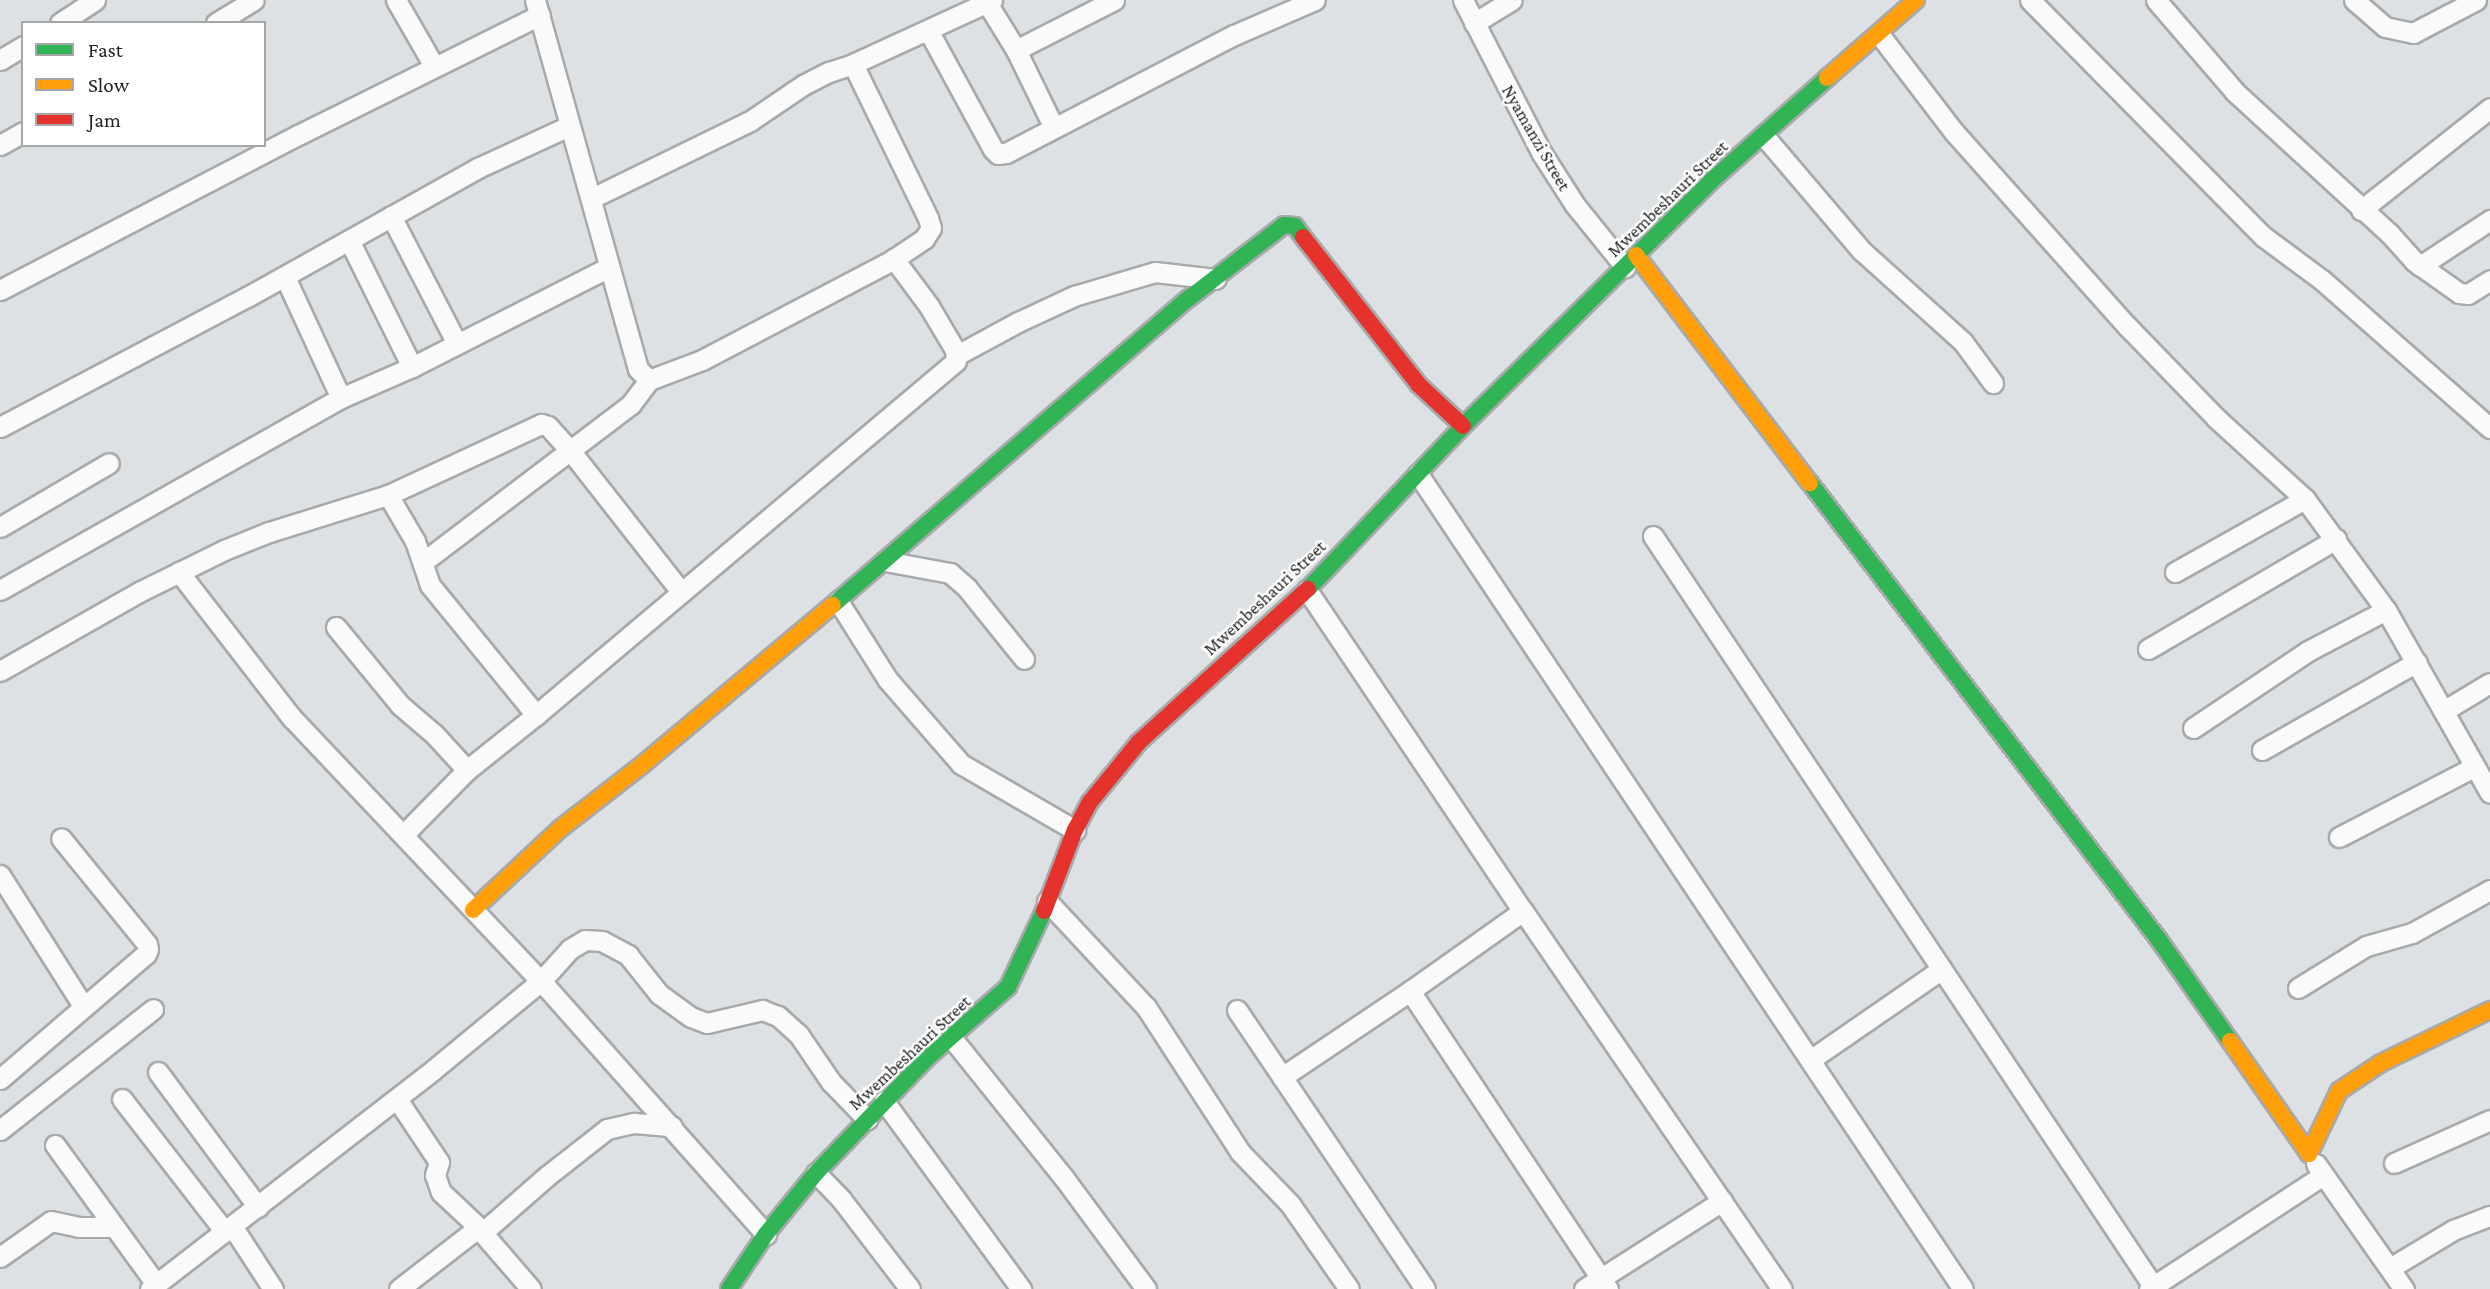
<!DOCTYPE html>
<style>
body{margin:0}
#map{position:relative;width:2490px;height:1289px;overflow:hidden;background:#dee1e3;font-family:"Crimson Pro",serif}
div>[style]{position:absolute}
.roads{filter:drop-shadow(2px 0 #a7a9aa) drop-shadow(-2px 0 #a7a9aa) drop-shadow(0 2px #a7a9aa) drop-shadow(0 -2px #a7a9aa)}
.street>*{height:19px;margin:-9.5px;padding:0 9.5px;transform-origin:9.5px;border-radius:9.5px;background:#fafafb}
.fast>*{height:16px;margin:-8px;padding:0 8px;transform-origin:8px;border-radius:8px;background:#30b455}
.slow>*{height:16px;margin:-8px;padding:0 8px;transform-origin:8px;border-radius:8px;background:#ff9f0a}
.jam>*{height:16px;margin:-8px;padding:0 8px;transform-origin:8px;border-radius:8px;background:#e5322d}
span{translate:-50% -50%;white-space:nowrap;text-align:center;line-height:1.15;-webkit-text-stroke:5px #fff;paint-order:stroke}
.street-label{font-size:18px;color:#1f2121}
.legend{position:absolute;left:21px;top:21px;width:245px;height:126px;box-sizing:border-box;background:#fff;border:2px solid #a5a6a6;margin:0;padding:9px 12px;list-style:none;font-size:21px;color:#1f2121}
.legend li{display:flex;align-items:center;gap:14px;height:35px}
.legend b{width:35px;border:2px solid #a5a6a6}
</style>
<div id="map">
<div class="roads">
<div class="street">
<i style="left:396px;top:0;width:76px;rotate:60.1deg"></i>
<i style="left:535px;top:0;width:383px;rotate:74.4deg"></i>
<i style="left:638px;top:369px;width:16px;rotate:45deg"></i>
<i style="left:1463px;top:0;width:171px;rotate:62.8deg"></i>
<i style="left:1541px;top:152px;width:63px;rotate:57.3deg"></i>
<i style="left:1575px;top:205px;width:80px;rotate:51.1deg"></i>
<i style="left:2030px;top:0;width:333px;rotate:45.4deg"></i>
<i style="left:2264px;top:237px;width:72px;rotate:36.6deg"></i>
<i style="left:2322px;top:280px;width:224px;rotate:41.4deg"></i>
<i style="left:2156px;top:0;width:121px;rotate:49.3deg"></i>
<i style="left:2235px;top:92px;width:209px;rotate:42.5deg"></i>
<i style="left:2389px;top:233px;width:38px;rotate:48deg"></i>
<i style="left:2414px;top:261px;width:55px;rotate:35.4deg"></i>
<i style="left:2459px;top:293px;width:9px;rotate:6deg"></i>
<i style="left:2468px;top:294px;width:26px;rotate:-32deg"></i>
<i style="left:2354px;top:0;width:41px;rotate:41.1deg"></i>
<i style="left:2385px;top:27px;width:29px;rotate:12deg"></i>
<i style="left:2413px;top:33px;width:71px;rotate:-27.6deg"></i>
<i style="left:987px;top:3px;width:55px;rotate:58.3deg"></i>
<i style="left:1016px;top:50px;width:85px;rotate:64deg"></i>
<i style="left:60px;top:23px;width:42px;rotate:-33.3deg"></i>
<i style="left:216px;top:23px;width:44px;rotate:-31.2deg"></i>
<i style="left:1474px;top:23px;width:44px;rotate:-31.2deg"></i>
<i style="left:928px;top:30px;width:136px;rotate:61.4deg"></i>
<i style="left:993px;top:149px;width:7px;rotate:45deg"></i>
<i style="left:998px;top:154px;width:8px;rotate:-7deg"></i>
<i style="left:1006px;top:153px;width:257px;rotate:-27.4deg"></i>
<i style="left:1234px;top:35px;width:88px;rotate:-23.4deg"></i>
<i style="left:1879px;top:34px;width:123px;rotate:52.6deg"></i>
<i style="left:1954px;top:132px;width:260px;rotate:48.3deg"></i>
<i style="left:2127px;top:326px;width:128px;rotate:45.9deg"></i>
<i style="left:2216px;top:418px;width:120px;rotate:42.3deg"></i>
<i style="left:2305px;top:499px;width:137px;rotate:53.9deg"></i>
<i style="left:2386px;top:610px;width:210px;rotate:60.4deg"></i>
<i style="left:1016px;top:50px;width:110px;rotate:-27deg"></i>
<i style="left:0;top:60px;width:27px;rotate:-31deg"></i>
<i style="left:1764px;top:136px;width:151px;rotate:49.6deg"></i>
<i style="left:1862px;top:251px;width:136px;rotate:42deg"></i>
<i style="left:1963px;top:342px;width:51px;rotate:53.8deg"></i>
<i style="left:0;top:145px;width:26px;rotate:-29deg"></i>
<i style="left:592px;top:198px;width:176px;rotate:-26deg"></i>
<i style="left:750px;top:121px;width:64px;rotate:-34.2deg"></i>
<i style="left:803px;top:85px;width:29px;rotate:-27deg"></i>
<i style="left:829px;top:72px;width:25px;rotate:-18deg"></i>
<i style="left:853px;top:64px;width:153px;rotate:-24.7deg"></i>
<i style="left:2361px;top:210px;width:164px;rotate:-38.3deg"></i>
<i style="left:391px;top:216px;width:144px;rotate:62.7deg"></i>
<i style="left:349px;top:240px;width:142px;rotate:63.6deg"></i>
<i style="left:2420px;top:266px;width:84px;rotate:-33.3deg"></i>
<i style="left:285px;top:277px;width:133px;rotate:65.2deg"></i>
<i style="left:0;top:290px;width:336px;rotate:-27.5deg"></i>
<i style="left:298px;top:135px;width:270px;rotate:-26.4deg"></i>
<i style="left:957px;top:355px;width:69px;rotate:-28.4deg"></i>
<i style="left:1018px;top:322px;width:62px;rotate:-24.9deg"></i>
<i style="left:1074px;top:296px;width:84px;rotate:-16.5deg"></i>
<i style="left:1155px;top:272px;width:61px;rotate:6.5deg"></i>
<i style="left:0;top:427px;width:279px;rotate:-27.8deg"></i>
<i style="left:247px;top:297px;width:265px;rotate:-29.2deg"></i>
<i style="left:478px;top:168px;width:100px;rotate:-24.8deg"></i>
<i style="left:1418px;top:474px;width:980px;rotate:56.23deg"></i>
<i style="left:388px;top:495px;width:53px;rotate:59.6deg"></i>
<i style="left:415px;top:541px;width:46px;rotate:71.2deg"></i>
<i style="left:430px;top:585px;width:168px;rotate:50.8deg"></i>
<i style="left:0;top:527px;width:126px;rotate:-30.4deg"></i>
<i style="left:1653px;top:536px;width:901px;rotate:56.31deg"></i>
<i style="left:885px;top:561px;width:66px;rotate:10.5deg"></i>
<i style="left:950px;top:573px;width:23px;rotate:41deg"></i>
<i style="left:967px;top:588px;width:91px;rotate:51.2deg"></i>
<i style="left:423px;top:562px;width:261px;rotate:-37.2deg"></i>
<i style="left:631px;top:404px;width:30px;rotate:-53deg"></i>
<i style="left:649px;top:380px;width:57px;rotate:-20.7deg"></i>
<i style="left:702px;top:360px;width:217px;rotate:-27.7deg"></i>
<i style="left:894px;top:259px;width:36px;rotate:-34deg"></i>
<i style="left:924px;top:239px;width:13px;rotate:-58deg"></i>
<i style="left:931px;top:228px;width:10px;rotate:-107deg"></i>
<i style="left:928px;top:218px;width:171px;rotate:-116deg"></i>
<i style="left:179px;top:572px;width:185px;rotate:52.3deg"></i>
<i style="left:292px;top:718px;width:362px;rotate:46.6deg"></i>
<i style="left:541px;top:981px;width:339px;rotate:48.4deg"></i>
<i style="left:2175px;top:572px;width:149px;rotate:-29.3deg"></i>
<i style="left:0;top:590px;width:391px;rotate:-29.4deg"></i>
<i style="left:341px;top:398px;width:77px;rotate:-23.6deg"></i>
<i style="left:412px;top:367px;width:221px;rotate:-26.9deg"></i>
<i style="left:1307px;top:590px;width:387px;rotate:56.1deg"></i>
<i style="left:838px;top:601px;width:93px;rotate:57.7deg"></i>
<i style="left:888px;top:680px;width:111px;rotate:49deg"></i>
<i style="left:961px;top:764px;width:132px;rotate:30.1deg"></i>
<i style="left:336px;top:627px;width:101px;rotate:50.6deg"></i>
<i style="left:400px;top:705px;width:45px;rotate:40.5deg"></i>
<i style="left:434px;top:734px;width:49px;rotate:47.5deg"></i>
<i style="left:2148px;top:649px;width:218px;rotate:-30.3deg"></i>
<i style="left:0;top:671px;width:160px;rotate:-29.6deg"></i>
<i style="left:139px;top:592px;width:95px;rotate:-26.3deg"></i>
<i style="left:224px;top:550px;width:48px;rotate:-21.8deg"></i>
<i style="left:269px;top:532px;width:125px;rotate:-17.3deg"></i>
<i style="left:388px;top:495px;width:169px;rotate:-24.9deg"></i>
<i style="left:541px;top:424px;width:7px;rotate:16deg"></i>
<i style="left:548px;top:426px;width:31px;rotate:48deg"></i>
<i style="left:569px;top:449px;width:182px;rotate:51.9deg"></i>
<i style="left:2445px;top:710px;width:52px;rotate:-31deg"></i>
<i style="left:2193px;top:728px;width:138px;rotate:-33.8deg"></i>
<i style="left:2308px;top:651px;width:88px;rotate:-27.7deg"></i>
<i style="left:2262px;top:750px;width:178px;rotate:-29.6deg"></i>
<i style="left:404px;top:834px;width:90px;rotate:-45.5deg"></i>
<i style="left:467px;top:770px;width:88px;rotate:-38.6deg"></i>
<i style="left:536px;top:715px;width:549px;rotate:-40.13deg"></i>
<i style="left:956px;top:361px;width:11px;rotate:-95deg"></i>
<i style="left:955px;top:350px;width:51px;rotate:-120.6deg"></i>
<i style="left:929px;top:306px;width:59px;rotate:-126.7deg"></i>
<i style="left:2339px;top:837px;width:152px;rotate:-27.4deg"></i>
<i style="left:0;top:875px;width:155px;rotate:57.6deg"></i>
<i style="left:1047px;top:901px;width:145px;rotate:47deg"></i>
<i style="left:1146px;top:1007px;width:173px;rotate:57deg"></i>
<i style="left:1240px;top:1152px;width:72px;rotate:46.1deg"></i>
<i style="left:1290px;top:1204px;width:103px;rotate:55.2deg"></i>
<i style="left:2298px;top:988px;width:80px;rotate:-31.7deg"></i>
<i style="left:2366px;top:946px;width:48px;rotate:-15.8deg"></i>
<i style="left:2412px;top:933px;width:89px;rotate:-28.9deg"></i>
<i style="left:1237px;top:1010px;width:336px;rotate:56deg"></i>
<i style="left:951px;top:1037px;width:181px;rotate:51.3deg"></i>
<i style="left:1064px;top:1178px;width:138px;rotate:53.5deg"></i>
<i style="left:1810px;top:1060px;width:160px;rotate:-34.6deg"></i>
<i style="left:158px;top:1072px;width:168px;rotate:53.5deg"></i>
<i style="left:1282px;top:1077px;width:154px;rotate:-33.9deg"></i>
<i style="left:0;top:1079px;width:192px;rotate:-40.6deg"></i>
<i style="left:146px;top:954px;width:5px;rotate:-68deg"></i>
<i style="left:148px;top:949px;width:5px;rotate:-101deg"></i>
<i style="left:147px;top:944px;width:136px;rotate:-129.1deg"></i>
<i style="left:122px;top:1099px;width:168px;rotate:52.2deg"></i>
<i style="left:397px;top:1099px;width:76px;rotate:56.3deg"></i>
<i style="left:439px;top:1162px;width:14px;rotate:107deg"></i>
<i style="left:435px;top:1175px;width:18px;rotate:71deg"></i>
<i style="left:441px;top:1192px;width:45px;rotate:43.2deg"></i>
<i style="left:474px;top:1223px;width:87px;rotate:49.2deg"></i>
<i style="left:884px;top:1101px;width:233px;rotate:53.9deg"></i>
<i style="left:0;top:1130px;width:195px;rotate:-38.3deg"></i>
<i style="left:55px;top:1145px;width:172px;rotate:54deg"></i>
<i style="left:2394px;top:1163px;width:105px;rotate:-24.1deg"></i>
<i style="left:2316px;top:1164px;width:153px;rotate:54.9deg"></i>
<i style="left:816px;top:1173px;width:36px;rotate:46deg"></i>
<i style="left:841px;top:1199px;width:113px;rotate:52.5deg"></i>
<i style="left:232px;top:1226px;width:75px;rotate:56.9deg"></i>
<i style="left:483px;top:1232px;width:85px;rotate:-41.2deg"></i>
<i style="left:547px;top:1176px;width:76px;rotate:-38.1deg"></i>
<i style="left:607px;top:1129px;width:28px;rotate:-13deg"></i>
<i style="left:634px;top:1123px;width:38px;rotate:5deg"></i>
<i style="left:0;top:1257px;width:62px;rotate:-35.2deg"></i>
<i style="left:51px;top:1221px;width:29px;rotate:12deg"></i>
<i style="left:79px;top:1227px;width:33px"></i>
<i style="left:2390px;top:1268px;width:74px;rotate:-31.1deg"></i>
<i style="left:2453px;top:1230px;width:40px;rotate:-21deg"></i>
<i style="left:150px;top:1289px;width:358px;rotate:-37.7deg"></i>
<i style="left:433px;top:1070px;width:140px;rotate:-39.5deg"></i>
<i style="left:541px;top:981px;width:43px;rotate:-47.8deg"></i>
<i style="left:570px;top:949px;width:17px;rotate:-31deg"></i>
<i style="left:585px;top:940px;width:17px;rotate:3deg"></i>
<i style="left:602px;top:941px;width:30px;rotate:28deg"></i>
<i style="left:628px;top:955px;width:50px;rotate:51.5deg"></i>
<i style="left:659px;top:994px;width:39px;rotate:36deg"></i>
<i style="left:691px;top:1017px;width:17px;rotate:21deg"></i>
<i style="left:707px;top:1023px;width:57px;rotate:-13.3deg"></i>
<i style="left:762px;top:1010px;width:17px;rotate:21deg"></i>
<i style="left:778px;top:1016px;width:28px;rotate:42deg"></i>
<i style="left:799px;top:1035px;width:57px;rotate:55.8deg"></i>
<i style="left:831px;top:1082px;width:52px;rotate:45.8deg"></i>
<i style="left:399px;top:1289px;width:100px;rotate:-37.7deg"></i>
<i style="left:1584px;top:1289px;width:164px;rotate:-32.5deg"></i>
<i style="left:1608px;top:1289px;width:358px;rotate:-123.6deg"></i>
<i style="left:1410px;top:991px;width:138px;rotate:-35.3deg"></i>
<i style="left:1523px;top:911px;width:458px;rotate:55.6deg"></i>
<i style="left:2149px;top:1289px;width:208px;rotate:-33.2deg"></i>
</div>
<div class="fast">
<i style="left:1810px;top:483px;width:575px;rotate:52.63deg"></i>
<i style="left:2159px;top:940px;width:123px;rotate:54.9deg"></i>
<i style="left:1308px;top:589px;width:225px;rotate:-46.4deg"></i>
<i style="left:1463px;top:426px;width:347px;rotate:-44.6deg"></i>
<i style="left:1710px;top:182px;width:157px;rotate:-41.6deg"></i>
<i style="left:833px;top:605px;width:469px;rotate:-40.8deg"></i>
<i style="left:1188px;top:299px;width:121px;rotate:-37.6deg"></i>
<i style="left:1284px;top:225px;width:11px;rotate:5deg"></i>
<i style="left:1295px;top:226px;width:14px;rotate:54deg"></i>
<i style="left:729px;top:1289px;width:66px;rotate:-56.1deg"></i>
<i style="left:766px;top:1234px;width:79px;rotate:-50.7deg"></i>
<i style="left:816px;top:1173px;width:160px;rotate:-46deg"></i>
<i style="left:927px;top:1058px;width:108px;rotate:-41.2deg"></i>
<i style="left:1008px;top:987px;width:84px;rotate:-64.7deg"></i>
</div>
<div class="slow">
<i style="left:1827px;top:78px;width:118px;rotate:-41.2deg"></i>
<i style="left:1636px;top:255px;width:287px;rotate:52.7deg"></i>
<i style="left:473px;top:910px;width:120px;rotate:-43deg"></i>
<i style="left:561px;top:828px;width:103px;rotate:-37.9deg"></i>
<i style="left:642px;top:765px;width:249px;rotate:-40deg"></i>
<i style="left:2230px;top:1041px;width:138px;rotate:55deg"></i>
<i style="left:2309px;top:1154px;width:70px;rotate:-64.5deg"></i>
<i style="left:2339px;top:1091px;width:50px;rotate:-33.7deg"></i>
<i style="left:2381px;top:1063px;width:121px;rotate:-25.9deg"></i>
</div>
<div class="jam">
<i style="left:1303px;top:237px;width:188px;rotate:51.9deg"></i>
<i style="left:1419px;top:385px;width:60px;rotate:43deg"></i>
<i style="left:1044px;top:911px;width:87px;rotate:-69.1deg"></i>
<i style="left:1075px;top:830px;width:32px;rotate:-62deg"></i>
<i style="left:1090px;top:802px;width:77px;rotate:-50.8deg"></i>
<i style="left:1139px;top:742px;width:228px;rotate:-42.2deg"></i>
</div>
</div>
<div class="street-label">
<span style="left:1536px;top:138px;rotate:60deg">Nyamanzi Street</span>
<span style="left:1668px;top:199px;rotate:-44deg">Mwembeshauri Street</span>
<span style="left:1265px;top:598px;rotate:-43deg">Mwembeshauri Street</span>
<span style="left:910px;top:1053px;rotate:-43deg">Mwembeshauri Street</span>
</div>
<ul class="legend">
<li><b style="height:9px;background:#30b455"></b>Fast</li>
<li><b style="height:9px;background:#ff9f0a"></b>Slow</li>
<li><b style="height:9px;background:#e5322d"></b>Jam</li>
</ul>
</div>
